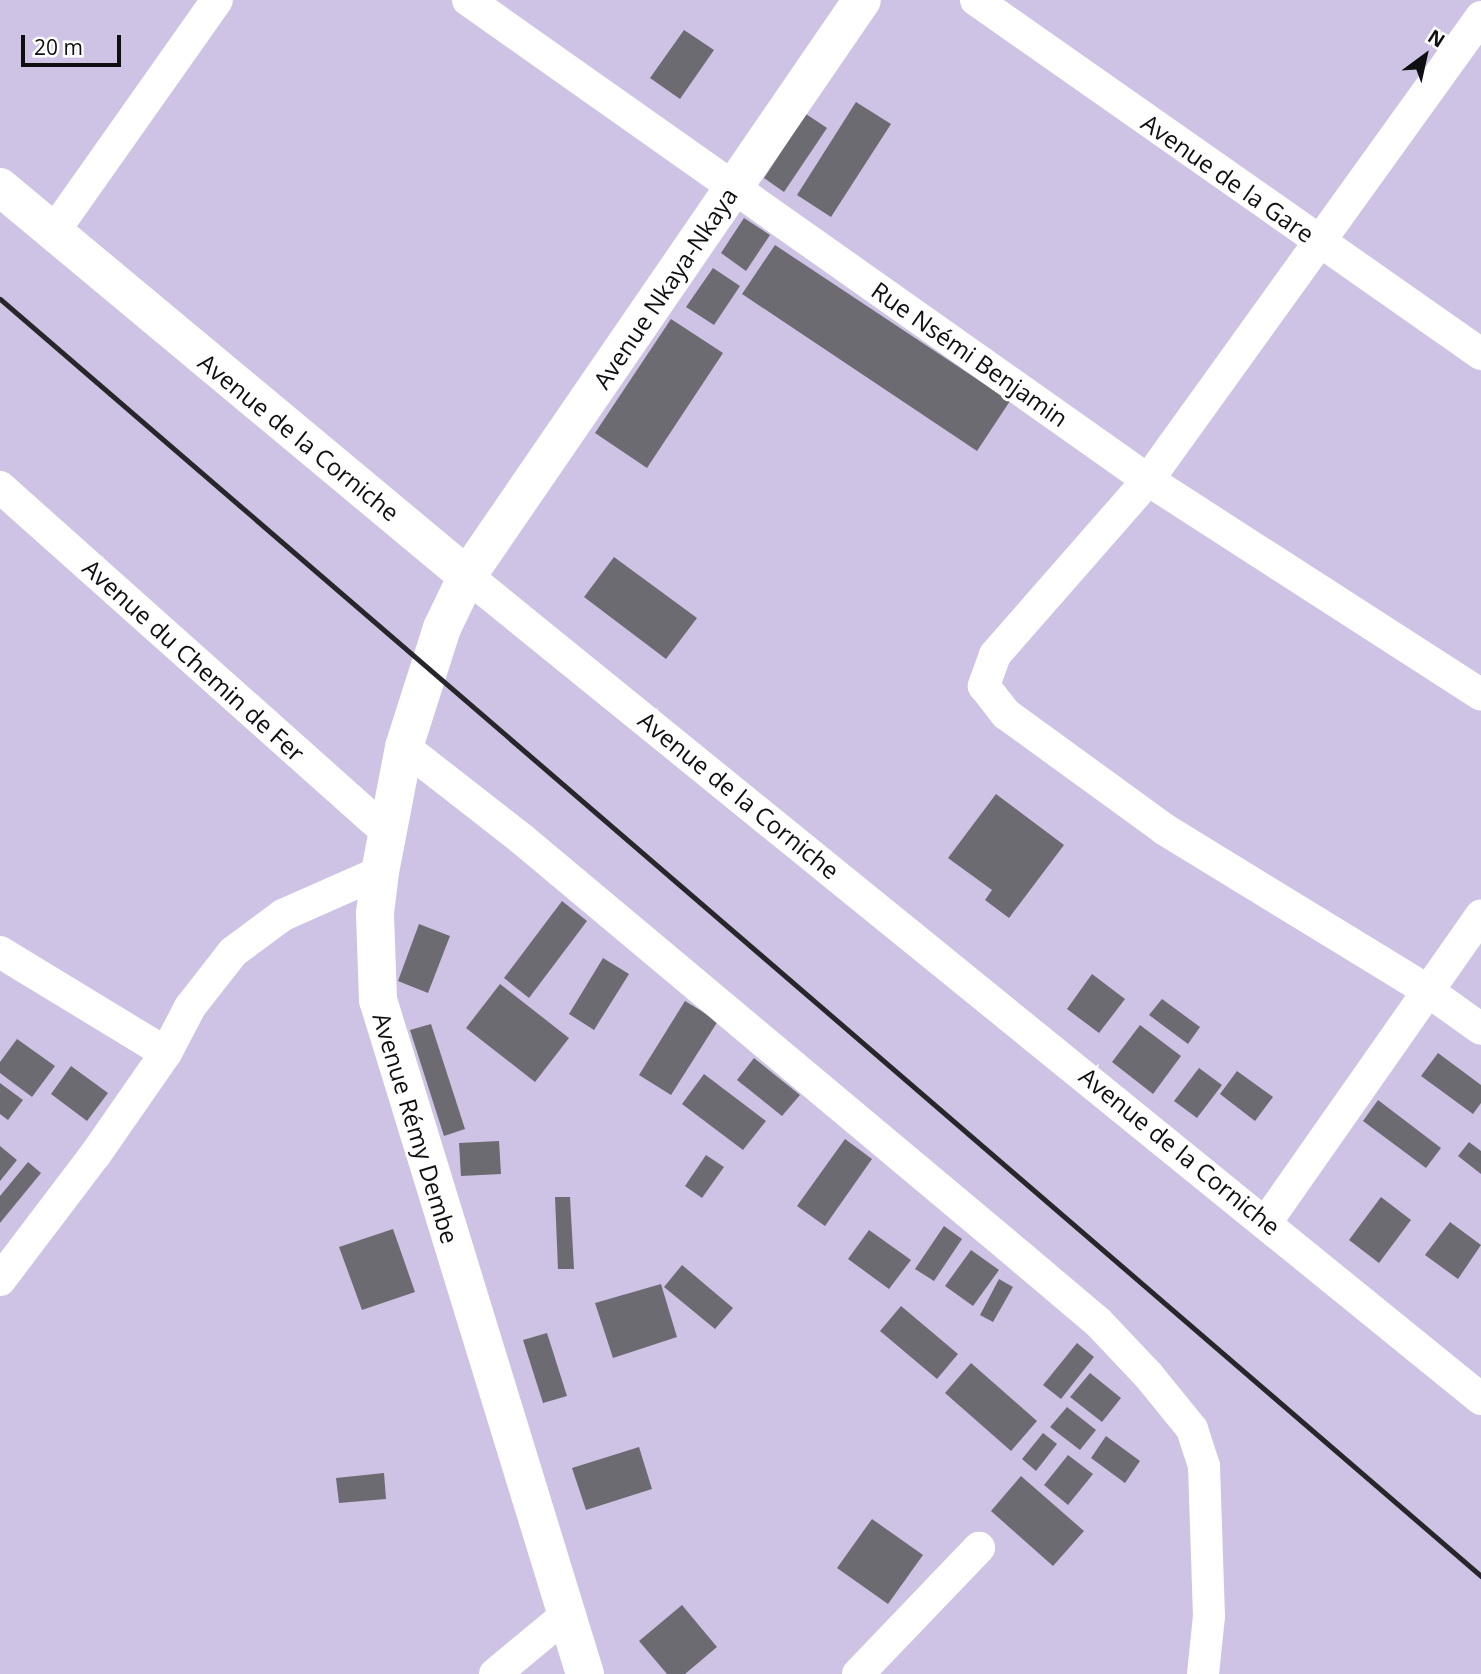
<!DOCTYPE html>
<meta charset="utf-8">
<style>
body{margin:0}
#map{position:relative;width:1481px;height:1674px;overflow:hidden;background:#dfdde4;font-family:"Open Sans",sans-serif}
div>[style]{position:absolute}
.green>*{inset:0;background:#cec3e5}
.building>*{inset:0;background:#6d6b72}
.minor>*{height:32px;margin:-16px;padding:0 16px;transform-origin:16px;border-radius:16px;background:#fff}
.tertiary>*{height:38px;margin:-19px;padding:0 19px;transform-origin:19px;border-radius:19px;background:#fff}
.rail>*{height:5px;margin:-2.5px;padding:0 2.5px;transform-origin:2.5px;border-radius:2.5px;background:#27262a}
span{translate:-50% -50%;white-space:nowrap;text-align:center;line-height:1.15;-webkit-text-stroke:6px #fff;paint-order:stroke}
.street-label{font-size:24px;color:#0f0e11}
.north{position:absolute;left:1390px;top:21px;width:70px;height:70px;-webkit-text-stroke:5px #fff;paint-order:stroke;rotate:33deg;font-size:19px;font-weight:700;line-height:28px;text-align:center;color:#0f0e11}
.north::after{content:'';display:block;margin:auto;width:24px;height:32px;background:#0f0e11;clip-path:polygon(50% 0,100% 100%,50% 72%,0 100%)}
.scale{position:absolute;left:21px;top:35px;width:100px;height:32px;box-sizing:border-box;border:4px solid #0f0e11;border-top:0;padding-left:9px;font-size:21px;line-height:24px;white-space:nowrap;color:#0f0e11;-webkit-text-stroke:5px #fff;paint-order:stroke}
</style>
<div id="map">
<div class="green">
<i style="clip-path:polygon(0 0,1481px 0,1481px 1674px,0 1674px)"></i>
</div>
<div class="building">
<i style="clip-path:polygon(684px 30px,714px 50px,680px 99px,650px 78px)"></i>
<i style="clip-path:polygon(856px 102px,891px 124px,831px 217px,797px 195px)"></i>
<i style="clip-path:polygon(806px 114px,827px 128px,784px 192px,764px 178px)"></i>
<i style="clip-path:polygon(744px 218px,770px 235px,746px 271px,721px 253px)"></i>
<i style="clip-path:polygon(775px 245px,1010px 401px,977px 451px,742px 294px)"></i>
<i style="clip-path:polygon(713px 268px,740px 286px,714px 325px,686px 307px)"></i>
<i style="clip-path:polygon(671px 319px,723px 353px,647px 468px,595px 433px)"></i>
<i style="clip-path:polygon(614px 557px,697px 618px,666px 659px,584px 597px)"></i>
<i style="clip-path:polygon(996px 794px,1064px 845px,1009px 918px,985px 900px,992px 890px,948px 858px)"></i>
<i style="clip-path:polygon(562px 901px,587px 921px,529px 998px,504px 978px)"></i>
<i style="clip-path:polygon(419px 924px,450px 936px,428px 993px,398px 981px)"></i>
<i style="clip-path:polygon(603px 958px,629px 974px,594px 1030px,569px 1014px)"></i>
<i style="clip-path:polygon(1092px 974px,1125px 999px,1099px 1033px,1067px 1009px)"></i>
<i style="clip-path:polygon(500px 984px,569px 1038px,535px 1082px,466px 1028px)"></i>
<i style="clip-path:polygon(1162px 999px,1200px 1027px,1188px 1044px,1149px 1015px)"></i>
<i style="clip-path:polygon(685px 1001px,718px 1021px,671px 1095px,639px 1075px)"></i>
<i style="clip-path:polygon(431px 1024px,465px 1129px,444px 1136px,410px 1030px)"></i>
<i style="clip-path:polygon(1140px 1025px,1181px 1056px,1153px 1094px,1112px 1062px)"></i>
<i style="clip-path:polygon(17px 1039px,55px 1066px,32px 1097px,0 1073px,0 1062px)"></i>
<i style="clip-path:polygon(1438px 1053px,1481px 1085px,1481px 1103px,1473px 1114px,1421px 1076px)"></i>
<i style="clip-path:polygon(754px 1058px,800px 1095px,782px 1116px,737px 1080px)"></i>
<i style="clip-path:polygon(71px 1066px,108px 1093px,87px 1121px,51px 1094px)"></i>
<i style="clip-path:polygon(1199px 1068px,1222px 1085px,1197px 1118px,1174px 1101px)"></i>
<i style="clip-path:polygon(1237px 1071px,1273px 1097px,1255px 1121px,1220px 1094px)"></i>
<i style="clip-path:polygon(704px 1074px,766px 1121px,743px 1150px,682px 1104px)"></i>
<i style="clip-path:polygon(0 1083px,23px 1100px,8px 1120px,0 1114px)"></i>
<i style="clip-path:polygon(1378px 1100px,1441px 1148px,1426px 1168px,1363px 1121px)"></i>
<i style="clip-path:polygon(845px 1139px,872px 1159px,825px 1226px,797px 1206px)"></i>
<i style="clip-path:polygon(499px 1141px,501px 1174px,461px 1176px,459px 1143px)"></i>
<i style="clip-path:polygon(1469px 1142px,1481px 1151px,1481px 1174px,1458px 1156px)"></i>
<i style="clip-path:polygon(0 1146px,17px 1160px,0 1181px)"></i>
<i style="clip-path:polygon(706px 1155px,724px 1167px,702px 1198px,685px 1186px)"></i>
<i style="clip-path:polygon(28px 1162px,41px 1173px,0 1223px,0 1196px)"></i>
<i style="clip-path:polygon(555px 1197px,570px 1197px,574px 1269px,558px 1269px)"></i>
<i style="clip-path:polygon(1381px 1197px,1411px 1220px,1379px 1263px,1349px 1240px)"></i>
<i style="clip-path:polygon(1450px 1222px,1481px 1245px,1458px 1279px,1425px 1255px)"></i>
<i style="clip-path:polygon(944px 1226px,962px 1239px,934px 1281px,915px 1269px)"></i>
<i style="clip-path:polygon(393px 1229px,415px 1292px,362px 1310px,339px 1247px)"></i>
<i style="clip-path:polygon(869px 1230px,911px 1260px,889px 1289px,848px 1259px)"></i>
<i style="clip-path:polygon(971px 1250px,999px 1270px,973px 1306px,945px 1286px)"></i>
<i style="clip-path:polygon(682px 1265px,733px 1308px,715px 1329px,664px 1287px)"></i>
<i style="clip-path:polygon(999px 1279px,1013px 1287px,993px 1322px,980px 1315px)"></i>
<i style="clip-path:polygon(661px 1284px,677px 1337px,613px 1358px,595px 1303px)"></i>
<i style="clip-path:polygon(901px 1306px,958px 1354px,937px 1379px,880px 1331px)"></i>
<i style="clip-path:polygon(547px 1333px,567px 1396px,543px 1403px,523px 1340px)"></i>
<i style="clip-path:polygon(1077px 1343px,1094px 1357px,1061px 1399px,1043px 1385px)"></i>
<i style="clip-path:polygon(971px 1363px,1037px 1421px,1011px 1451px,945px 1393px)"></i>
<i style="clip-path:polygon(1090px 1373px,1121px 1398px,1102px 1422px,1070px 1397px)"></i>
<i style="clip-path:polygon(1067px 1407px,1096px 1430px,1080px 1450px,1050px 1427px)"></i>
<i style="clip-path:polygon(1043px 1433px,1057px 1444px,1036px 1471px,1022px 1459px)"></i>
<i style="clip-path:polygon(1106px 1436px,1140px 1461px,1125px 1483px,1091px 1458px)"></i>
<i style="clip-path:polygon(639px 1447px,652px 1489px,586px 1510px,572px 1468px)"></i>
<i style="clip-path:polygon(1068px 1455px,1093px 1474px,1068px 1505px,1044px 1485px)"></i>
<i style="clip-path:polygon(384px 1473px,386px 1499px,339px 1503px,336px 1478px)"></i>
<i style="clip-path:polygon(1021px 1476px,1084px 1531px,1053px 1566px,991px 1511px)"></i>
<i style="clip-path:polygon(872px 1519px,923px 1555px,888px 1604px,837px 1568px)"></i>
<i style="clip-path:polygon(682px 1605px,717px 1647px,685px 1674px,667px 1674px,639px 1641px)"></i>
</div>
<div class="minor">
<i style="left:468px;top:0;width:832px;rotate:35.22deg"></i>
<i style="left:1148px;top:480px;width:396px;rotate:32.8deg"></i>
<i style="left:976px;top:0;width:617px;rotate:35.03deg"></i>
<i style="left:1481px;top:17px;width:570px;rotate:125.72deg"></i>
<i style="left:1148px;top:480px;width:232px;rotate:131.2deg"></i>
<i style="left:995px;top:655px;width:33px;rotate:110deg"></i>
<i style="left:984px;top:686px;width:36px;rotate:52deg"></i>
<i style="left:1006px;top:714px;width:195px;rotate:36deg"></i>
<i style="left:1164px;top:829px;width:310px;rotate:31.5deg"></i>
<i style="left:1428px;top:991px;width:65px;rotate:35.6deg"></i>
<i style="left:52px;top:234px;width:286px;rotate:-54.8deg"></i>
<i style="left:0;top:487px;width:520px;rotate:41.73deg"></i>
<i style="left:467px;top:576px;width:1306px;rotate:39.06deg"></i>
<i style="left:404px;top:747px;width:151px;rotate:38deg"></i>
<i style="left:523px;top:840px;width:650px;rotate:39.94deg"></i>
<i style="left:1021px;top:1257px;width:101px;rotate:40.2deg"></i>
<i style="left:1098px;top:1322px;width:74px;rotate:46.6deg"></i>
<i style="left:1149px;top:1376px;width:68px;rotate:50.9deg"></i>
<i style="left:1192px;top:1429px;width:39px;rotate:72deg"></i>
<i style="left:1204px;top:1466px;width:150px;rotate:88.1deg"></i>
<i style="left:1209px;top:1616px;width:58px;rotate:95.9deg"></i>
<i style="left:0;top:952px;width:194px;rotate:31.3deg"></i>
<i style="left:1267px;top:1221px;width:373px;rotate:-55deg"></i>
<i style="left:0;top:1280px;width:157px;rotate:-52.8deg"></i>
<i style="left:95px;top:1155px;width:124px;rotate:-55.2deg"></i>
<i style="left:166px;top:1053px;width:52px;rotate:-62.4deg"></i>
<i style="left:190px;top:1007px;width:70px;rotate:-52deg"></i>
<i style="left:233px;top:952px;width:62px;rotate:-36.5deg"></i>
<i style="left:283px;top:915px;width:106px;rotate:-23.9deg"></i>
<i style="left:495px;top:1674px;width:92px;rotate:-39.7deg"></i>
<i style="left:858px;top:1674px;width:175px;rotate:-46.2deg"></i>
</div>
<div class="tertiary">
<i style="left:0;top:187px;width:608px;rotate:39.79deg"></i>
<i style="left:585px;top:1674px;width:705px;rotate:-107.07deg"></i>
<i style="left:378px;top:1000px;width:87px;rotate:-92deg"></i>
<i style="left:375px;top:913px;width:41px;rotate:-83deg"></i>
<i style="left:380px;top:872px;width:127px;rotate:-79.1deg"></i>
<i style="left:404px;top:747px;width:125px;rotate:-72.3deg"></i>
<i style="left:442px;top:628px;width:58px;rotate:-64.3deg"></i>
<i style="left:467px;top:576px;width:698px;rotate:-55.56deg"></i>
</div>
<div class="rail">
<i style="left:0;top:299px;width:1956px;rotate:40.77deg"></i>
</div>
<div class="street-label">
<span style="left:1228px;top:178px;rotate:35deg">Avenue de la Gare</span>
<span style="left:665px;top:288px;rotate:-56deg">Avenue Nkaya-Nkaya</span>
<span style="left:970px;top:354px;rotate:35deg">Rue Nsémi Benjamin</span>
<span style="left:299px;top:437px;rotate:39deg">Avenue de la Corniche</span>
<span style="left:194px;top:660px;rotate:42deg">Avenue du Chemin de Fer</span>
<span style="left:739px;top:795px;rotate:39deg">Avenue de la Corniche</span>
<span style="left:416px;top:1128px;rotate:73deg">Avenue Rémy Dembe</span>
<span style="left:1180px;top:1151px;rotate:39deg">Avenue de la Corniche</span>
</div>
<div class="north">N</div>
<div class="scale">20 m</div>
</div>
